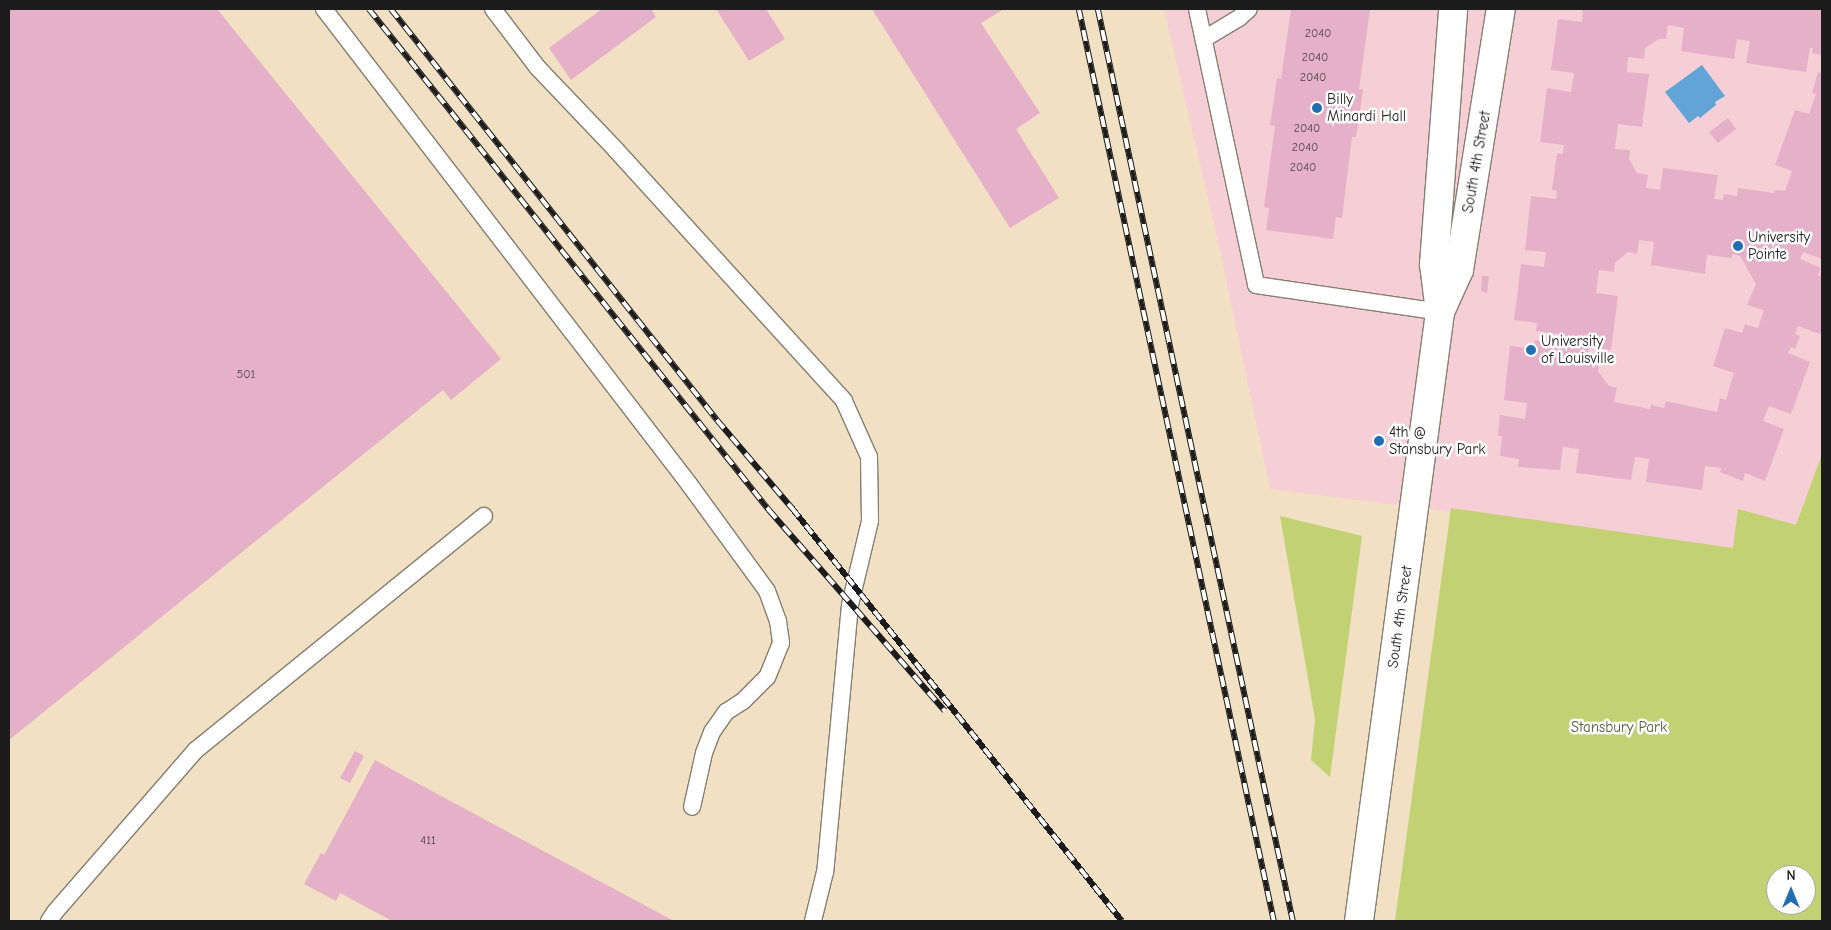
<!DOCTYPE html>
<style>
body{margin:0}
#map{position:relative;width:1831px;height:930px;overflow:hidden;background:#f1e0c3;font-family:"Comic Neue",sans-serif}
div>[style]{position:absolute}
.built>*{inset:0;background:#f6cfd6}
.green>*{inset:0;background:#c1d174}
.water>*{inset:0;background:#62a4d6}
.building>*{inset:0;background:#e5b1c9}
.roads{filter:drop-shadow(1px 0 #867e70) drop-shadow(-1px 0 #867e70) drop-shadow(0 1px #867e70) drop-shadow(0 -1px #867e70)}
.lane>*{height:16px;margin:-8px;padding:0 8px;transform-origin:8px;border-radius:8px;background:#fff}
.secondary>*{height:28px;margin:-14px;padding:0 14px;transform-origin:14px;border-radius:14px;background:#fff}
.rail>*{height:5.5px;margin-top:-2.75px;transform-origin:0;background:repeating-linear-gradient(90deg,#fff 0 11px,#1c1c1c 0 22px);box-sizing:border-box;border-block:1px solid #1c1c1c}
.dots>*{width:14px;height:14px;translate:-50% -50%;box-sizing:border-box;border:2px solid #fff;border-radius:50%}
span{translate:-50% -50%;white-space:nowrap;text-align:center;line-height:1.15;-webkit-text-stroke:5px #fff;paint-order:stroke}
.number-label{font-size:12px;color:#4e4147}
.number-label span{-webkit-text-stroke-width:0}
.poi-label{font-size:15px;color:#1c1c1c}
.left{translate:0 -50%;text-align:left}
.street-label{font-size:15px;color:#1c1c1c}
.park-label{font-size:15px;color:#565b3b}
.frame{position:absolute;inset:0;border:10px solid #1c1c1c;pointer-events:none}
.north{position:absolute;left:1766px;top:865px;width:50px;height:50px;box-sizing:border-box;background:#fff;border:1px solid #a4a4a4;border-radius:50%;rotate:0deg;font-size:14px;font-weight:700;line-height:20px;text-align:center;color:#1c1c1c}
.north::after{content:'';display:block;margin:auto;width:18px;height:22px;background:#1f6fb2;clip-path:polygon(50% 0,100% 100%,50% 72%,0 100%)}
</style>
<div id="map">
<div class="built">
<i style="clip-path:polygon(1164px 9px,1822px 9px,1822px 454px,1796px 525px,1734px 548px,1270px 489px,1219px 246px)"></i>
</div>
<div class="green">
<i style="clip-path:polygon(evenodd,1822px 454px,1822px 921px,1395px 921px,1451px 508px,1733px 548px,1738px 509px,1796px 525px,1822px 454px,1776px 875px,1806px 875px,1806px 905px,1776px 905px,1776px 875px)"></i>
<i style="clip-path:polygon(1280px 516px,1362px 536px,1330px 777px,1311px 760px,1315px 719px)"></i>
</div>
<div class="water">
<i style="clip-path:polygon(1702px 65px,1725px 96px,1715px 102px,1716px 105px,1700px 118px,1698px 116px,1689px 123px,1665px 92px)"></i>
</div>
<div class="building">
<i style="clip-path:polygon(9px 9px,217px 9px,501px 359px,451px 400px,443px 390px,9px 740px)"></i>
<i style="clip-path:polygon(602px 9px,651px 9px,656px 17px,571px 80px,549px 48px)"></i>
<i style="clip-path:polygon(716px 9px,766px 9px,785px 39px,749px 61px)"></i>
<i style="clip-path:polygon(872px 9px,1004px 9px,981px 23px,1040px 113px,1016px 129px,1059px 198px,1010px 228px)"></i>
<i style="clip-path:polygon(1291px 9px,1370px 9px,1359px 89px,1363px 90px,1356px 137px,1352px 137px,1342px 218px,1336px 217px,1333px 239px,1266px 230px,1269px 208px,1264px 207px,1275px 126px,1270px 125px,1277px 78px,1281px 79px)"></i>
<i style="clip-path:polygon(evenodd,1583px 9px,1822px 9px,1822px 55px,1812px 53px,1813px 48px,1810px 48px,1806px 72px,1746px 63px,1750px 41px,1737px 39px,1734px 59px,1681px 51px,1684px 28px,1668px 25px,1666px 39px,1659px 39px,1645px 48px,1644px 59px,1628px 57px,1627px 72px,1649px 74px,1642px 127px,1618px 124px,1615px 149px,1630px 150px,1629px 159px,1637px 173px,1648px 175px,1646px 188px,1660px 190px,1663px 168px,1718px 175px,1714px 199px,1723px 200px,1724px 194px,1737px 196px,1738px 188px,1774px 193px,1775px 190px,1785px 191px,1792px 171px,1775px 165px,1795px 110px,1809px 114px,1816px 94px,1812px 93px,1818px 72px,1822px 73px,1822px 259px,1803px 252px,1800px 259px,1821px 268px,1818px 275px,1822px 276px,1822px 329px,1820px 334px,1798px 326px,1795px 334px,1800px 336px,1795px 349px,1791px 347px,1788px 353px,1810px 362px,1791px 414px,1769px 406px,1763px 421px,1784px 429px,1765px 481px,1745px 473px,1743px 481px,1720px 472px,1721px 468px,1705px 466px,1702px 490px,1646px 482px,1649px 459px,1635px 457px,1631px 480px,1576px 473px,1579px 449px,1563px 447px,1560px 470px,1518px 467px,1519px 459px,1500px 456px,1502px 436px,1498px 436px,1500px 415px,1525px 419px,1527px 403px,1504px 400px,1510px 346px,1534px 349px,1535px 340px,1557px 343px,1559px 334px,1536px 331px,1537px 323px,1514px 320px,1521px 264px,1544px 267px,1546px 252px,1525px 250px,1531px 196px,1556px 199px,1557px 191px,1552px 190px,1557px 153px,1563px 154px,1564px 145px,1540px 142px,1547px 88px,1571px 92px,1574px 73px,1551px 70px,1558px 19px,1582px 22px,1583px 9px,1639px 240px,1654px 242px,1651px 265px,1705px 274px,1707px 255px,1732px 258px,1732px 254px,1740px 256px,1756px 284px,1747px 305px,1764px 310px,1758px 328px,1745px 324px,1742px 333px,1725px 328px,1713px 366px,1734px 373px,1726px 400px,1720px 398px,1717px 412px,1666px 401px,1664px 408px,1651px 405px,1650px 409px,1614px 402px,1617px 388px,1609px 386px,1598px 371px,1599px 363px,1587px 361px,1589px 348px,1611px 350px,1618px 296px,1596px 293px,1599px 270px,1614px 272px,1615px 263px,1628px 252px,1637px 254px,1639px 240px)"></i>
<i style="clip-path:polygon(1728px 118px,1736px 129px,1718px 143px,1709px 132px)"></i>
<i style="clip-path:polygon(1482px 276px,1489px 276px,1487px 293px,1481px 291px)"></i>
<i style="clip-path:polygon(355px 751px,364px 756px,350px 783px,340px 778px)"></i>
<i style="clip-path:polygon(375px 760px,402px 775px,674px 921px,392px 921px,340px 893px,336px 901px,304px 884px,321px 853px,324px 855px)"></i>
</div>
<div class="roads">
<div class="lane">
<i style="left:324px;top:9px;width:599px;rotate:52.46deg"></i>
<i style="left:689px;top:484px;width:132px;rotate:53.9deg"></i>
<i style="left:767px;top:591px;width:32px;rotate:70deg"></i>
<i style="left:778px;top:621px;width:22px;rotate:82deg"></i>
<i style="left:781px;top:643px;width:37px;rotate:112deg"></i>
<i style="left:767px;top:677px;width:34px;rotate:135deg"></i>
<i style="left:743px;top:701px;width:20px;rotate:147deg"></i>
<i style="left:726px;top:712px;width:24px;rotate:125deg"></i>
<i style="left:712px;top:732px;width:22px;rotate:111deg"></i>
<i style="left:704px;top:753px;width:55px;rotate:102.5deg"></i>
<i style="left:493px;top:9px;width:74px;rotate:52.7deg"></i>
<i style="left:538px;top:68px;width:113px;rotate:46.4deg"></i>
<i style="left:616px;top:150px;width:339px;rotate:47.7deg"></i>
<i style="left:844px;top:401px;width:61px;rotate:65.9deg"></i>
<i style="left:869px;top:457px;width:64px;rotate:89.1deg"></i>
<i style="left:870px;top:521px;width:86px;rotate:103.4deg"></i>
<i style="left:850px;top:605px;width:268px;rotate:95.3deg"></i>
<i style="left:825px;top:872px;width:50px;rotate:103.8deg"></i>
<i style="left:1197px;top:9px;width:282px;rotate:77.9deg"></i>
<i style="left:1256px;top:285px;width:186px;rotate:8.3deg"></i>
<i style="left:1204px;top:39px;width:41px;rotate:-31deg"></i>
<i style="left:1239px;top:18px;width:13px;rotate:-42deg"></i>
<i style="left:49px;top:921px;width:11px;rotate:-56deg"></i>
<i style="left:55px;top:912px;width:215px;rotate:-49deg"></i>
<i style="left:196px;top:750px;width:371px;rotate:-39.1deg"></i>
</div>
<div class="secondary">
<i style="left:1440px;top:312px;width:46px;rotate:-65.7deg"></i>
<i style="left:1459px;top:270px;width:264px;rotate:-80.9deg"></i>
<i style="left:1359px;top:921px;width:614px;rotate:-82.42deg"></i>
<i style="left:1440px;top:312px;width:48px;rotate:-97.1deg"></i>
<i style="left:1434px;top:264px;width:256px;rotate:-85.7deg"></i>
</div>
</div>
<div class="rail">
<i style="left:369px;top:9px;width:641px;rotate:51.4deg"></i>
<i style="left:769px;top:510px;width:267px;rotate:48.8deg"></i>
<i style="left:391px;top:9px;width:525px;rotate:51.58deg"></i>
<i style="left:717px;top:420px;width:116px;rotate:49.6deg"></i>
<i style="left:792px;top:508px;width:529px;rotate:51.37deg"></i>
<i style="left:1079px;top:9px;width:933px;rotate:77.93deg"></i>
<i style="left:1098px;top:9px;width:933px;rotate:77.93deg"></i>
</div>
<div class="dots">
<i style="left:1317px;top:108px;background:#1f6fb2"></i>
<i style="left:1738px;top:246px;background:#1f6fb2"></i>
<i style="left:1531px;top:350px;background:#1f6fb2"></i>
<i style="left:1379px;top:441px;background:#1f6fb2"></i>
</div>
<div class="number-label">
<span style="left:1318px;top:34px">2040</span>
<span style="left:1315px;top:58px">2040</span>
<span style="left:1313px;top:78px">2040</span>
<span style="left:1307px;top:129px">2040</span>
<span style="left:1305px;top:148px">2040</span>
<span style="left:1303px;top:168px">2040</span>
<span style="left:246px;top:375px">501</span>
<span style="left:428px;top:841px">411</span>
</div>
<div class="poi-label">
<span class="left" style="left:1327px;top:108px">Billy<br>Minardi Hall</span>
<span class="left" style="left:1748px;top:246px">University<br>Pointe</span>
<span class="left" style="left:1541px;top:350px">University<br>of Louisville</span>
<span class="left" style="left:1389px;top:441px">4th @<br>Stansbury Park</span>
</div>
<div class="street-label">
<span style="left:1477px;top:162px;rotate:-80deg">South 4th Street</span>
<span style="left:1400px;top:617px;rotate:-82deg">South 4th Street</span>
</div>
<div class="park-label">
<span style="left:1619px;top:728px">Stansbury Park</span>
</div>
<div class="frame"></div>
<div class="north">N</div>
</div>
